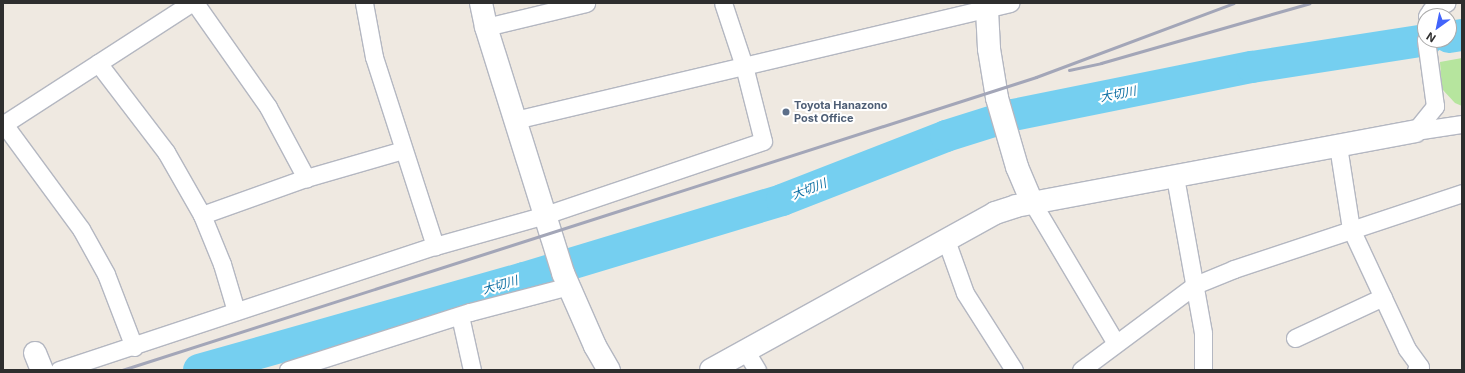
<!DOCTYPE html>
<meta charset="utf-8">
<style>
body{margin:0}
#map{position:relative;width:1465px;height:373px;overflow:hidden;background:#efe9e1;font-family:Inter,"Noto Sans JP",sans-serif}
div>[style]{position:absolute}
.green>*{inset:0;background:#b6e59e}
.river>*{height:32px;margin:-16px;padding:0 16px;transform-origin:16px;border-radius:16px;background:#75cff0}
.roads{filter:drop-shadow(1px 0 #b4b7c1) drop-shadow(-1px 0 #b4b7c1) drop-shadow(0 1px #b4b7c1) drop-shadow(0 -1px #b4b7c1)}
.street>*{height:17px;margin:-8.5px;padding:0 8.5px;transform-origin:8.5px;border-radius:8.5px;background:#fff}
.secondary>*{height:22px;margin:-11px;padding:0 11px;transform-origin:11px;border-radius:11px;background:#fff}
.rail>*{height:3px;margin:-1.5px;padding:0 1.5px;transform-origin:1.5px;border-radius:1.5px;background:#a3a6b8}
.dots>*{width:11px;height:11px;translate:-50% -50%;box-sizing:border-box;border:2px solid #fff;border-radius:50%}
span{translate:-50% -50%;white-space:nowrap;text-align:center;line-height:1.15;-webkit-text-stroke:4px #fff;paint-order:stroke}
.service-label{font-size:11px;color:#4e5e75;font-weight:700}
.left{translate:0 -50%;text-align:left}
.water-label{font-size:12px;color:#0d6fa3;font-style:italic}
.frame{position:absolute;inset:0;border:4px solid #2e2e2e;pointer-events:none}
.north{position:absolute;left:1417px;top:8px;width:40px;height:40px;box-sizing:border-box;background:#fff;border:1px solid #ababab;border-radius:50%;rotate:213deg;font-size:11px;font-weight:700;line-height:16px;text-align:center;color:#2e2e2e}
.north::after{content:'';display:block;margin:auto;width:14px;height:18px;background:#4264fb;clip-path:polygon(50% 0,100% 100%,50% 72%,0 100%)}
</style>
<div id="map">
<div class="green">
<i style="clip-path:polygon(1462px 58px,1462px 106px,1455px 103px,1442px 89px,1440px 62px)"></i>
</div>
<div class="river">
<i style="left:1449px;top:37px;width:13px;rotate:-9deg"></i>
<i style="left:199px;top:370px;width:338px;rotate:-15.8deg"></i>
<i style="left:524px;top:278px;width:270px;rotate:-16.8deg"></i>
<i style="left:782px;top:200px;width:176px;rotate:-21.3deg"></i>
<i style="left:946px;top:136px;width:70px;rotate:-17.4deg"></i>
<i style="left:1013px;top:115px;width:244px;rotate:-11.4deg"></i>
<i style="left:1252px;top:67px;width:177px;rotate:-8.8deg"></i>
</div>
<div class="roads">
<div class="street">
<i style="left:195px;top:3px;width:127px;rotate:54.9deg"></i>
<i style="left:268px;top:107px;width:81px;rotate:61.8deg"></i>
<i style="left:364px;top:3px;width:55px;rotate:79.5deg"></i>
<i style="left:374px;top:57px;width:199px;rotate:72.1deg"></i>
<i style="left:1427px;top:16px;width:7px;rotate:-56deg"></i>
<i style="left:1431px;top:10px;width:17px;rotate:-25deg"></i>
<i style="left:486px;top:27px;width:103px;rotate:-13.5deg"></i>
<i style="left:98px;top:63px;width:112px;rotate:52.6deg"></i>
<i style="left:166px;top:152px;width:73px;rotate:60.3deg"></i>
<i style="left:515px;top:120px;width:509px;rotate:-13.3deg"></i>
<i style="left:1415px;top:131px;width:32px;rotate:-51deg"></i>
<i style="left:1435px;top:106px;width:67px;rotate:-97.8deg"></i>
<i style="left:1415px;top:131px;width:48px;rotate:-8.5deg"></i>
<i style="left:1338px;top:146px;width:84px;rotate:81.1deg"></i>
<i style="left:1351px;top:229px;width:132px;rotate:65deg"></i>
<i style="left:1407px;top:349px;width:22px;rotate:54deg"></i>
<i style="left:1420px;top:367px;width:5px;rotate:143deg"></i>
<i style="left:1175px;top:177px;width:158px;rotate:79.8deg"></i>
<i style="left:1203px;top:333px;width:37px;rotate:90deg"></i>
<i style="left:1032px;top:202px;width:163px;rotate:59.3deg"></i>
<i style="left:946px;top:240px;width:56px;rotate:70.3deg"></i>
<i style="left:965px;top:293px;width:91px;rotate:57.5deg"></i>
<i style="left:236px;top:311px;width:49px;rotate:-106.6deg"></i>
<i style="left:222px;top:264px;width:53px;rotate:-112.2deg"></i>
<i style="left:202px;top:215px;width:110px;rotate:-19.6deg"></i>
<i style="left:306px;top:178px;width:101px;rotate:-16.1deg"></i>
<i style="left:460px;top:316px;width:55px;rotate:77.5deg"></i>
<i style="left:1295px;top:338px;width:97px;rotate:-25deg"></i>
<i style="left:134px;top:347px;width:78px;rotate:-111deg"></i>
<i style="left:106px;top:274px;width:51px;rotate:-119.1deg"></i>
<i style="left:81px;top:229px;width:130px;rotate:-126.3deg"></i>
<i style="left:4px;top:124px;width:223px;rotate:-32.9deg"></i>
<i style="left:745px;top:350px;width:23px;rotate:59deg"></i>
<i style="left:59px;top:370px;width:396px;rotate:-18.3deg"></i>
<i style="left:435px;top:246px;width:114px;rotate:-15.7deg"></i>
<i style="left:545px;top:215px;width:230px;rotate:-18.7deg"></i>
<i style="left:763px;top:141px;width:77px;rotate:-104.2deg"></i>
<i style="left:744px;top:66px;width:66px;rotate:-108.4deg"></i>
<i style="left:288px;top:370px;width:191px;rotate:-17.7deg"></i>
<i style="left:470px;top:312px;width:102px;rotate:-14.7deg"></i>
<i style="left:1081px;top:370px;width:142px;rotate:-36.7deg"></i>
<i style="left:1195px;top:285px;width:42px;rotate:-22.3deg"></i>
<i style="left:1234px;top:269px;width:240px;rotate:-18.4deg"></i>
</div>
<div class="secondary">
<i style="left:481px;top:3px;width:25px;rotate:78deg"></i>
<i style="left:486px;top:27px;width:258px;rotate:72.6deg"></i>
<i style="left:563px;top:273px;width:80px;rotate:66.3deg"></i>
<i style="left:595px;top:346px;width:28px;rotate:60deg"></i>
<i style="left:987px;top:10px;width:39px;rotate:87deg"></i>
<i style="left:989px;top:49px;width:50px;rotate:80.7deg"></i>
<i style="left:997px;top:98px;width:72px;rotate:73.8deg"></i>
<i style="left:1017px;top:167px;width:38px;rotate:67deg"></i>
<i style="left:35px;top:353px;width:18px;rotate:68deg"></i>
<i style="left:711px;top:370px;width:325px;rotate:-28.9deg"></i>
<i style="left:995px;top:213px;width:22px;rotate:-18deg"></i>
<i style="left:1016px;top:206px;width:406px;rotate:-10.6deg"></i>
</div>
</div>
<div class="rail">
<i style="left:1069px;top:70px;width:33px;rotate:-12deg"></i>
<i style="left:1101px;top:63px;width:217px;rotate:-16deg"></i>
<i style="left:122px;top:370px;width:960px;rotate:-17.77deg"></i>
<i style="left:1036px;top:77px;width:211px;rotate:-20.5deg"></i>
</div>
<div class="dots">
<i style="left:786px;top:112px;background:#5c6f8a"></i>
</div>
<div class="service-label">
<span class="left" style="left:794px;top:112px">Toyota Hanazono<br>Post Office</span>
</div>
<div class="water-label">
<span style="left:1118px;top:94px;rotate:-11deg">大切川</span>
<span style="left:809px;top:189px;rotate:-21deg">大切川</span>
<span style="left:500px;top:285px;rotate:-16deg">大切川</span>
</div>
<div class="frame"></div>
<div class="north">N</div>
</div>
